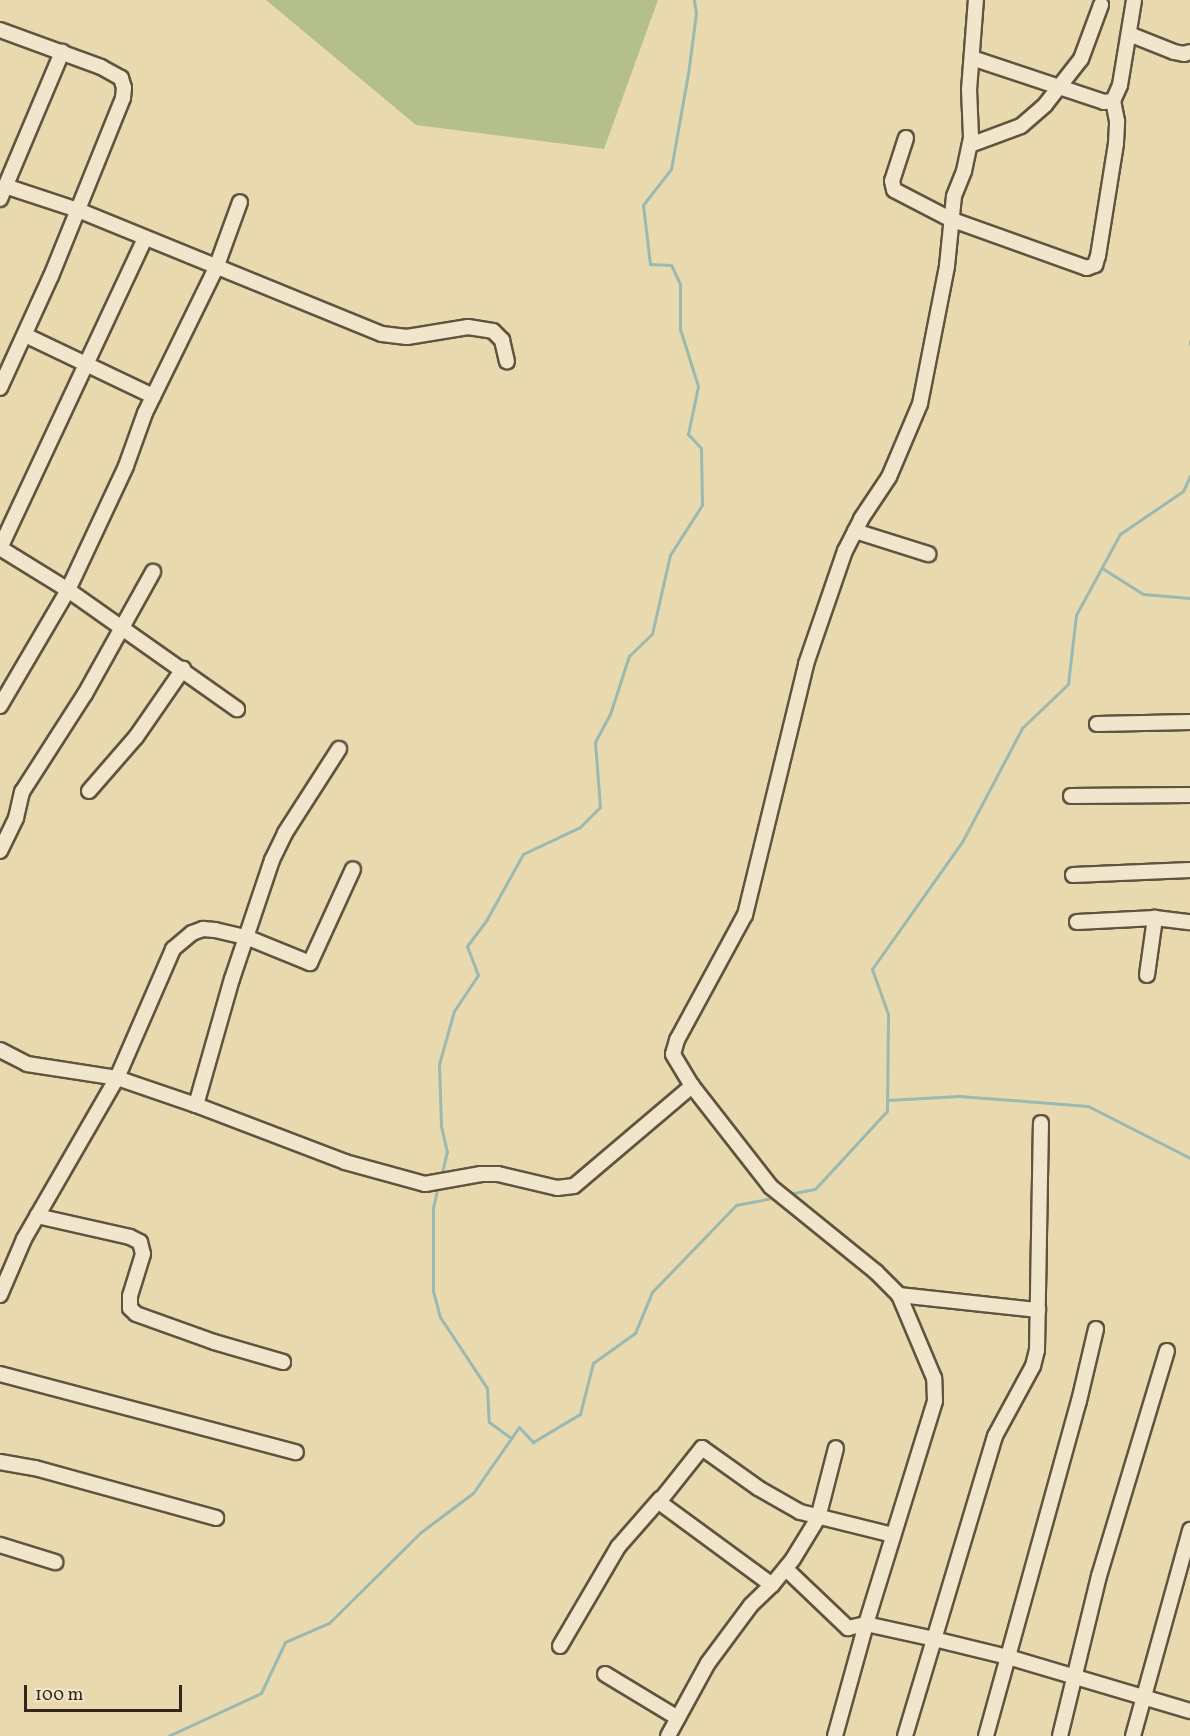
<!DOCTYPE html>
<style>
body{margin:0}
#map{position:relative;width:1190px;height:1736px;overflow:hidden;background:#e9d9af;font-family:Vollkorn,serif}
div>[style]{position:absolute}
.green>*{inset:0;background:#b5bf8c}
.stream>*{height:3px;margin:-1.5px;padding:0 1.5px;transform-origin:1.5px;border-radius:1.5px;background:#99b9b1}
.roads{filter:drop-shadow(2px 0 #60543f) drop-shadow(-2px 0 #60543f) drop-shadow(0 2px #60543f) drop-shadow(0 -2px #60543f)}
.minor>*{height:14px;margin:-7px;padding:0 7px;transform-origin:7px;border-radius:7px;background:#f1e6cb}
span{translate:-50% -50%;white-space:nowrap;text-align:center;line-height:1.15;-webkit-text-stroke:4.5px #f1e6cb;paint-order:stroke}
.scale{position:absolute;left:24px;top:1685px;width:158px;height:27px;box-sizing:border-box;border:3px solid #33271a;border-top:0;padding-left:8px;font-size:18px;line-height:21px;white-space:nowrap;color:#33271a;-webkit-text-stroke:4px #f1e6cb;paint-order:stroke}
</style>
<div id="map">
<div class="green">
<i style="clip-path:polygon(266px 0,658px 0,604px 149px,416px 125px)"></i>
</div>
<div class="stream">
<i style="left:1190px;top:341px;width:3px;rotate:90deg"></i>
<i style="left:1102px;top:568px;width:49px;rotate:32.4deg"></i>
<i style="left:1143px;top:594px;width:47px;rotate:4.9deg"></i>
<i style="left:887px;top:1100px;width:72px;rotate:-3.2deg"></i>
<i style="left:959px;top:1096px;width:129px;rotate:4.4deg"></i>
<i style="left:1088px;top:1106px;width:114px;rotate:27deg"></i>
<i style="left:441px;top:1177px;width:26px;rotate:-77deg"></i>
<i style="left:447px;top:1152px;width:28px;rotate:-103deg"></i>
<i style="left:441px;top:1125px;width:61px;rotate:-91.9deg"></i>
<i style="left:439px;top:1064px;width:55px;rotate:-74.2deg"></i>
<i style="left:454px;top:1011px;width:43px;rotate:-56.3deg"></i>
<i style="left:478px;top:975px;width:31px;rotate:-111deg"></i>
<i style="left:467px;top:946px;width:34px;rotate:-53deg"></i>
<i style="left:487px;top:919px;width:74px;rotate:-61deg"></i>
<i style="left:523px;top:854px;width:63px;rotate:-25.3deg"></i>
<i style="left:580px;top:827px;width:28px;rotate:-45deg"></i>
<i style="left:600px;top:807px;width:65px;rotate:-94.4deg"></i>
<i style="left:595px;top:742px;width:32px;rotate:-62deg"></i>
<i style="left:610px;top:714px;width:61px;rotate:-71.9deg"></i>
<i style="left:629px;top:656px;width:32px;rotate:-44deg"></i>
<i style="left:652px;top:634px;width:81px;rotate:-77.2deg"></i>
<i style="left:670px;top:555px;width:59px;rotate:-57.4deg"></i>
<i style="left:702px;top:505px;width:57px;rotate:-91deg"></i>
<i style="left:701px;top:448px;width:19px;rotate:-133deg"></i>
<i style="left:688px;top:434px;width:49px;rotate:-78.2deg"></i>
<i style="left:698px;top:386px;width:60px;rotate:-107.5deg"></i>
<i style="left:680px;top:329px;width:45px;rotate:-90deg"></i>
<i style="left:680px;top:284px;width:21px;rotate:-115deg"></i>
<i style="left:671px;top:265px;width:21px;rotate:-177deg"></i>
<i style="left:650px;top:264px;width:59px;rotate:-96.8deg"></i>
<i style="left:643px;top:205px;width:46px;rotate:-52.1deg"></i>
<i style="left:671px;top:169px;width:97px;rotate:-79.9deg"></i>
<i style="left:688px;top:74px;width:62px;rotate:-82.5deg"></i>
<i style="left:696px;top:13px;width:13px;rotate:-99deg"></i>
<i style="left:438px;top:1186px;width:23px;rotate:103deg"></i>
<i style="left:433px;top:1208px;width:83px;rotate:90deg"></i>
<i style="left:433px;top:1291px;width:27px;rotate:75deg"></i>
<i style="left:440px;top:1317px;width:85px;rotate:56.5deg"></i>
<i style="left:487px;top:1388px;width:34px;rotate:87deg"></i>
<i style="left:489px;top:1422px;width:27px;rotate:36deg"></i>
<i style="left:789px;top:1194px;width:26px;rotate:-11deg"></i>
<i style="left:815px;top:1189px;width:106px;rotate:-47.3deg"></i>
<i style="left:887px;top:1111px;width:97px;rotate:-89.4deg"></i>
<i style="left:888px;top:1014px;width:48px;rotate:-109.6deg"></i>
<i style="left:872px;top:969px;width:156px;rotate:-54.7deg"></i>
<i style="left:962px;top:842px;width:129px;rotate:-62.2deg"></i>
<i style="left:1022px;top:728px;width:64px;rotate:-43.7deg"></i>
<i style="left:1068px;top:684px;width:69px;rotate:-83.4deg"></i>
<i style="left:1076px;top:615px;width:92px;rotate:-61.5deg"></i>
<i style="left:1120px;top:534px;width:76px;rotate:-34.3deg"></i>
<i style="left:1183px;top:491px;width:17px;rotate:-65deg"></i>
<i style="left:168px;top:1736px;width:102px;rotate:-24.8deg"></i>
<i style="left:261px;top:1693px;width:56px;rotate:-64.8deg"></i>
<i style="left:285px;top:1642px;width:48px;rotate:-23.4deg"></i>
<i style="left:329px;top:1623px;width:129px;rotate:-44.7deg"></i>
<i style="left:421px;top:1532px;width:65px;rotate:-36.9deg"></i>
<i style="left:473px;top:1493px;width:80px;rotate:-55.1deg"></i>
<i style="left:519px;top:1427px;width:21px;rotate:47deg"></i>
<i style="left:533px;top:1442px;width:55px;rotate:-30.8deg"></i>
<i style="left:580px;top:1414px;width:53px;rotate:-75.7deg"></i>
<i style="left:593px;top:1363px;width:52px;rotate:-35.5deg"></i>
<i style="left:635px;top:1333px;width:44px;rotate:-67.5deg"></i>
<i style="left:652px;top:1292px;width:121px;rotate:-46deg"></i>
<i style="left:736px;top:1205px;width:42px;rotate:-11deg"></i>
</div>
<div class="roads">
<div class="minor">
<i style="left:0;top:30px;width:108px;rotate:20.1deg"></i>
<i style="left:101px;top:67px;width:23px;rotate:29deg"></i>
<i style="left:121px;top:78px;width:10px;rotate:73deg"></i>
<i style="left:124px;top:88px;width:10px;rotate:96deg"></i>
<i style="left:123px;top:98px;width:192px;rotate:112deg"></i>
<i style="left:51px;top:276px;width:123px;rotate:114.5deg"></i>
<i style="left:1129px;top:34px;width:48px;rotate:21.8deg"></i>
<i style="left:1174px;top:52px;width:10px;rotate:11deg"></i>
<i style="left:1184px;top:54px;width:6px;rotate:-18deg"></i>
<i style="left:972px;top:58px;width:139px;rotate:18.4deg"></i>
<i style="left:1104px;top:102px;width:9px;rotate:-6deg"></i>
<i style="left:1113px;top:101px;width:17px;rotate:-66deg"></i>
<i style="left:1120px;top:85px;width:86px;rotate:-80.6deg"></i>
<i style="left:906px;top:138px;width:45px;rotate:108deg"></i>
<i style="left:892px;top:181px;width:9px;rotate:77deg"></i>
<i style="left:894px;top:190px;width:63px;rotate:27.4deg"></i>
<i style="left:950px;top:219px;width:145px;rotate:19.7deg"></i>
<i style="left:1087px;top:268px;width:9px;rotate:-21deg"></i>
<i style="left:1095px;top:265px;width:9px;rotate:-72deg"></i>
<i style="left:1098px;top:256px;width:114px;rotate:-80.9deg"></i>
<i style="left:1116px;top:143px;width:22px;rotate:-87deg"></i>
<i style="left:1117px;top:121px;width:20px;rotate:-101deg"></i>
<i style="left:970px;top:145px;width:54px;rotate:-20.4deg"></i>
<i style="left:1021px;top:126px;width:32px;rotate:-41deg"></i>
<i style="left:1045px;top:105px;width:58px;rotate:-52deg"></i>
<i style="left:1081px;top:59px;width:58px;rotate:-69.7deg"></i>
<i style="left:5px;top:186px;width:77px;rotate:18.2deg"></i>
<i style="left:78px;top:210px;width:328px;rotate:22.2deg"></i>
<i style="left:382px;top:334px;width:25px;rotate:7deg"></i>
<i style="left:407px;top:337px;width:62px;rotate:-9.3deg"></i>
<i style="left:468px;top:327px;width:25px;rotate:9deg"></i>
<i style="left:493px;top:331px;width:13px;rotate:45deg"></i>
<i style="left:502px;top:340px;width:22px;rotate:77deg"></i>
<i style="left:0;top:199px;width:160px;rotate:-67.1deg"></i>
<i style="left:25px;top:335px;width:142px;rotate:25.5deg"></i>
<i style="left:855px;top:531px;width:77px;rotate:17.5deg"></i>
<i style="left:0;top:548px;width:342px;rotate:-64.9deg"></i>
<i style="left:0;top:548px;width:80px;rotate:31.7deg"></i>
<i style="left:68px;top:590px;width:207px;rotate:35.2deg"></i>
<i style="left:0;top:706px;width:134px;rotate:-59.6deg"></i>
<i style="left:68px;top:590px;width:137px;rotate:-64.9deg"></i>
<i style="left:126px;top:466px;width:56px;rotate:-70.3deg"></i>
<i style="left:145px;top:413px;width:161px;rotate:-63.9deg"></i>
<i style="left:216px;top:268px;width:70px;rotate:-70deg"></i>
<i style="left:1097px;top:724px;width:93px;rotate:-1.2deg"></i>
<i style="left:89px;top:791px;width:72px;rotate:-49deg"></i>
<i style="left:136px;top:737px;width:83px;rotate:-55.3deg"></i>
<i style="left:1071px;top:796px;width:119px;rotate:-0.5deg"></i>
<i style="left:0;top:851px;width:37px;rotate:-64deg"></i>
<i style="left:16px;top:818px;width:27px;rotate:-77deg"></i>
<i style="left:22px;top:792px;width:117px;rotate:-57.3deg"></i>
<i style="left:85px;top:694px;width:140px;rotate:-60.9deg"></i>
<i style="left:1073px;top:875px;width:117px;rotate:-2.4deg"></i>
<i style="left:1077px;top:922px;width:78px;rotate:-2.9deg"></i>
<i style="left:1155px;top:918px;width:35px;rotate:7deg"></i>
<i style="left:1147px;top:975px;width:58px;rotate:-82deg"></i>
<i style="left:0;top:1050px;width:30px;rotate:27deg"></i>
<i style="left:27px;top:1064px;width:91px;rotate:8.8deg"></i>
<i style="left:117px;top:1078px;width:83px;rotate:18.9deg"></i>
<i style="left:196px;top:1105px;width:160px;rotate:20.9deg"></i>
<i style="left:345px;top:1162px;width:83px;rotate:15.4deg"></i>
<i style="left:425px;top:1184px;width:57px;rotate:-10.1deg"></i>
<i style="left:481px;top:1174px;width:17px"></i>
<i style="left:498px;top:1174px;width:61px;rotate:13.3deg"></i>
<i style="left:557px;top:1188px;width:17px;rotate:-7deg"></i>
<i style="left:574px;top:1186px;width:155px;rotate:-40.3deg"></i>
<i style="left:196px;top:1105px;width:131px;rotate:-74.1deg"></i>
<i style="left:232px;top:979px;width:126px;rotate:-71.4deg"></i>
<i style="left:272px;top:860px;width:30px;rotate:-64deg"></i>
<i style="left:285px;top:833px;width:100px;rotate:-57.3deg"></i>
<i style="left:37px;top:1216px;width:95px;rotate:12.7deg"></i>
<i style="left:130px;top:1237px;width:11px;rotate:27deg"></i>
<i style="left:140px;top:1242px;width:12px;rotate:76deg"></i>
<i style="left:143px;top:1254px;width:44px;rotate:107.2deg"></i>
<i style="left:130px;top:1296px;width:12px;rotate:90deg"></i>
<i style="left:130px;top:1308px;width:8px;rotate:45deg"></i>
<i style="left:136px;top:1314px;width:83px;rotate:19.7deg"></i>
<i style="left:214px;top:1342px;width:72px;rotate:16.2deg"></i>
<i style="left:0;top:1295px;width:61px;rotate:-66.8deg"></i>
<i style="left:24px;top:1239px;width:186px;rotate:-60deg"></i>
<i style="left:117px;top:1078px;width:141px;rotate:-66.5deg"></i>
<i style="left:173px;top:949px;width:25px;rotate:-40deg"></i>
<i style="left:192px;top:933px;width:12px;rotate:-20deg"></i>
<i style="left:203px;top:929px;width:12px;rotate:5deg"></i>
<i style="left:215px;top:930px;width:32px;rotate:13deg"></i>
<i style="left:246px;top:937px;width:69px;rotate:22.1deg"></i>
<i style="left:310px;top:963px;width:103px;rotate:-65.4deg"></i>
<i style="left:899px;top:1295px;width:140px;rotate:6.2deg"></i>
<i style="left:0;top:1374px;width:306px;rotate:14.8deg"></i>
<i style="left:0;top:1462px;width:36px;rotate:10deg"></i>
<i style="left:35px;top:1468px;width:188px;rotate:15.4deg"></i>
<i style="left:0;top:1545px;width:58px;rotate:17.2deg"></i>
<i style="left:786px;top:1569px;width:86px;rotate:43.6deg"></i>
<i style="left:848px;top:1628px;width:18px;rotate:-13deg"></i>
<i style="left:866px;top:1624px;width:70px;rotate:12.4deg"></i>
<i style="left:934px;top:1639px;width:76px;rotate:13.7deg"></i>
<i style="left:1008px;top:1657px;width:190px;rotate:16.5deg"></i>
<i style="left:772px;top:1585px;width:140px;rotate:-143.7deg"></i>
<i style="left:659px;top:1502px;width:69px;rotate:-51.5deg"></i>
<i style="left:702px;top:1448px;width:69px;rotate:35.5deg"></i>
<i style="left:758px;top:1488px;width:48px;rotate:29.7deg"></i>
<i style="left:800px;top:1512px;width:96px;rotate:13.9deg"></i>
<i style="left:560px;top:1646px;width:115px;rotate:-59.6deg"></i>
<i style="left:618px;top:1547px;width:64px;rotate:-48.8deg"></i>
<i style="left:605px;top:1674px;width:85px;rotate:31.1deg"></i>
<i style="left:668px;top:1736px;width:83px;rotate:-61.3deg"></i>
<i style="left:708px;top:1663px;width:72px;rotate:-53.4deg"></i>
<i style="left:751px;top:1605px;width:29px;rotate:-44deg"></i>
<i style="left:772px;top:1585px;width:33px;rotate:-51deg"></i>
<i style="left:793px;top:1559px;width:48px;rotate:-58.6deg"></i>
<i style="left:818px;top:1518px;width:72px;rotate:-75.6deg"></i>
<i style="left:835px;top:1736px;width:116px;rotate:-74.5deg"></i>
<i style="left:866px;top:1624px;width:233px;rotate:-72.8deg"></i>
<i style="left:935px;top:1401px;width:23px;rotate:-92deg"></i>
<i style="left:934px;top:1378px;width:90px;rotate:-112.9deg"></i>
<i style="left:899px;top:1295px;width:33px;rotate:-135deg"></i>
<i style="left:876px;top:1272px;width:135px;rotate:-141deg"></i>
<i style="left:771px;top:1187px;width:128px;rotate:-128deg"></i>
<i style="left:692px;top:1086px;width:37px;rotate:-121deg"></i>
<i style="left:673px;top:1054px;width:15px;rotate:-74deg"></i>
<i style="left:677px;top:1040px;width:142px;rotate:-61.5deg"></i>
<i style="left:745px;top:915px;width:258px;rotate:-76.3deg"></i>
<i style="left:806px;top:664px;width:120px;rotate:-71deg"></i>
<i style="left:845px;top:551px;width:36px;rotate:-63deg"></i>
<i style="left:861px;top:519px;width:50px;rotate:-56.3deg"></i>
<i style="left:889px;top:477px;width:79px;rotate:-67deg"></i>
<i style="left:920px;top:404px;width:141px;rotate:-78.9deg"></i>
<i style="left:947px;top:266px;width:70px;rotate:-84.3deg"></i>
<i style="left:954px;top:196px;width:27px;rotate:-68deg"></i>
<i style="left:964px;top:171px;width:35px;rotate:-78deg"></i>
<i style="left:971px;top:137px;width:47px;rotate:-92.4deg"></i>
<i style="left:969px;top:90px;width:90px;rotate:-85.6deg"></i>
<i style="left:905px;top:1736px;width:313px;rotate:-73.3deg"></i>
<i style="left:995px;top:1436px;width:80px;rotate:-61.5deg"></i>
<i style="left:1033px;top:1366px;width:16px;rotate:-76deg"></i>
<i style="left:1037px;top:1350px;width:227px;rotate:-89deg"></i>
<i style="left:986px;top:1736px;width:348px;rotate:-74.5deg"></i>
<i style="left:1079px;top:1401px;width:74px;rotate:-76.7deg"></i>
<i style="left:1060px;top:1736px;width:165px;rotate:-76.3deg"></i>
<i style="left:1099px;top:1576px;width:235px;rotate:-73.2deg"></i>
<i style="left:1133px;top:1736px;width:214px;rotate:-74.5deg"></i>
</div>
</div>
<div class="scale">100 m</div>
</div>
